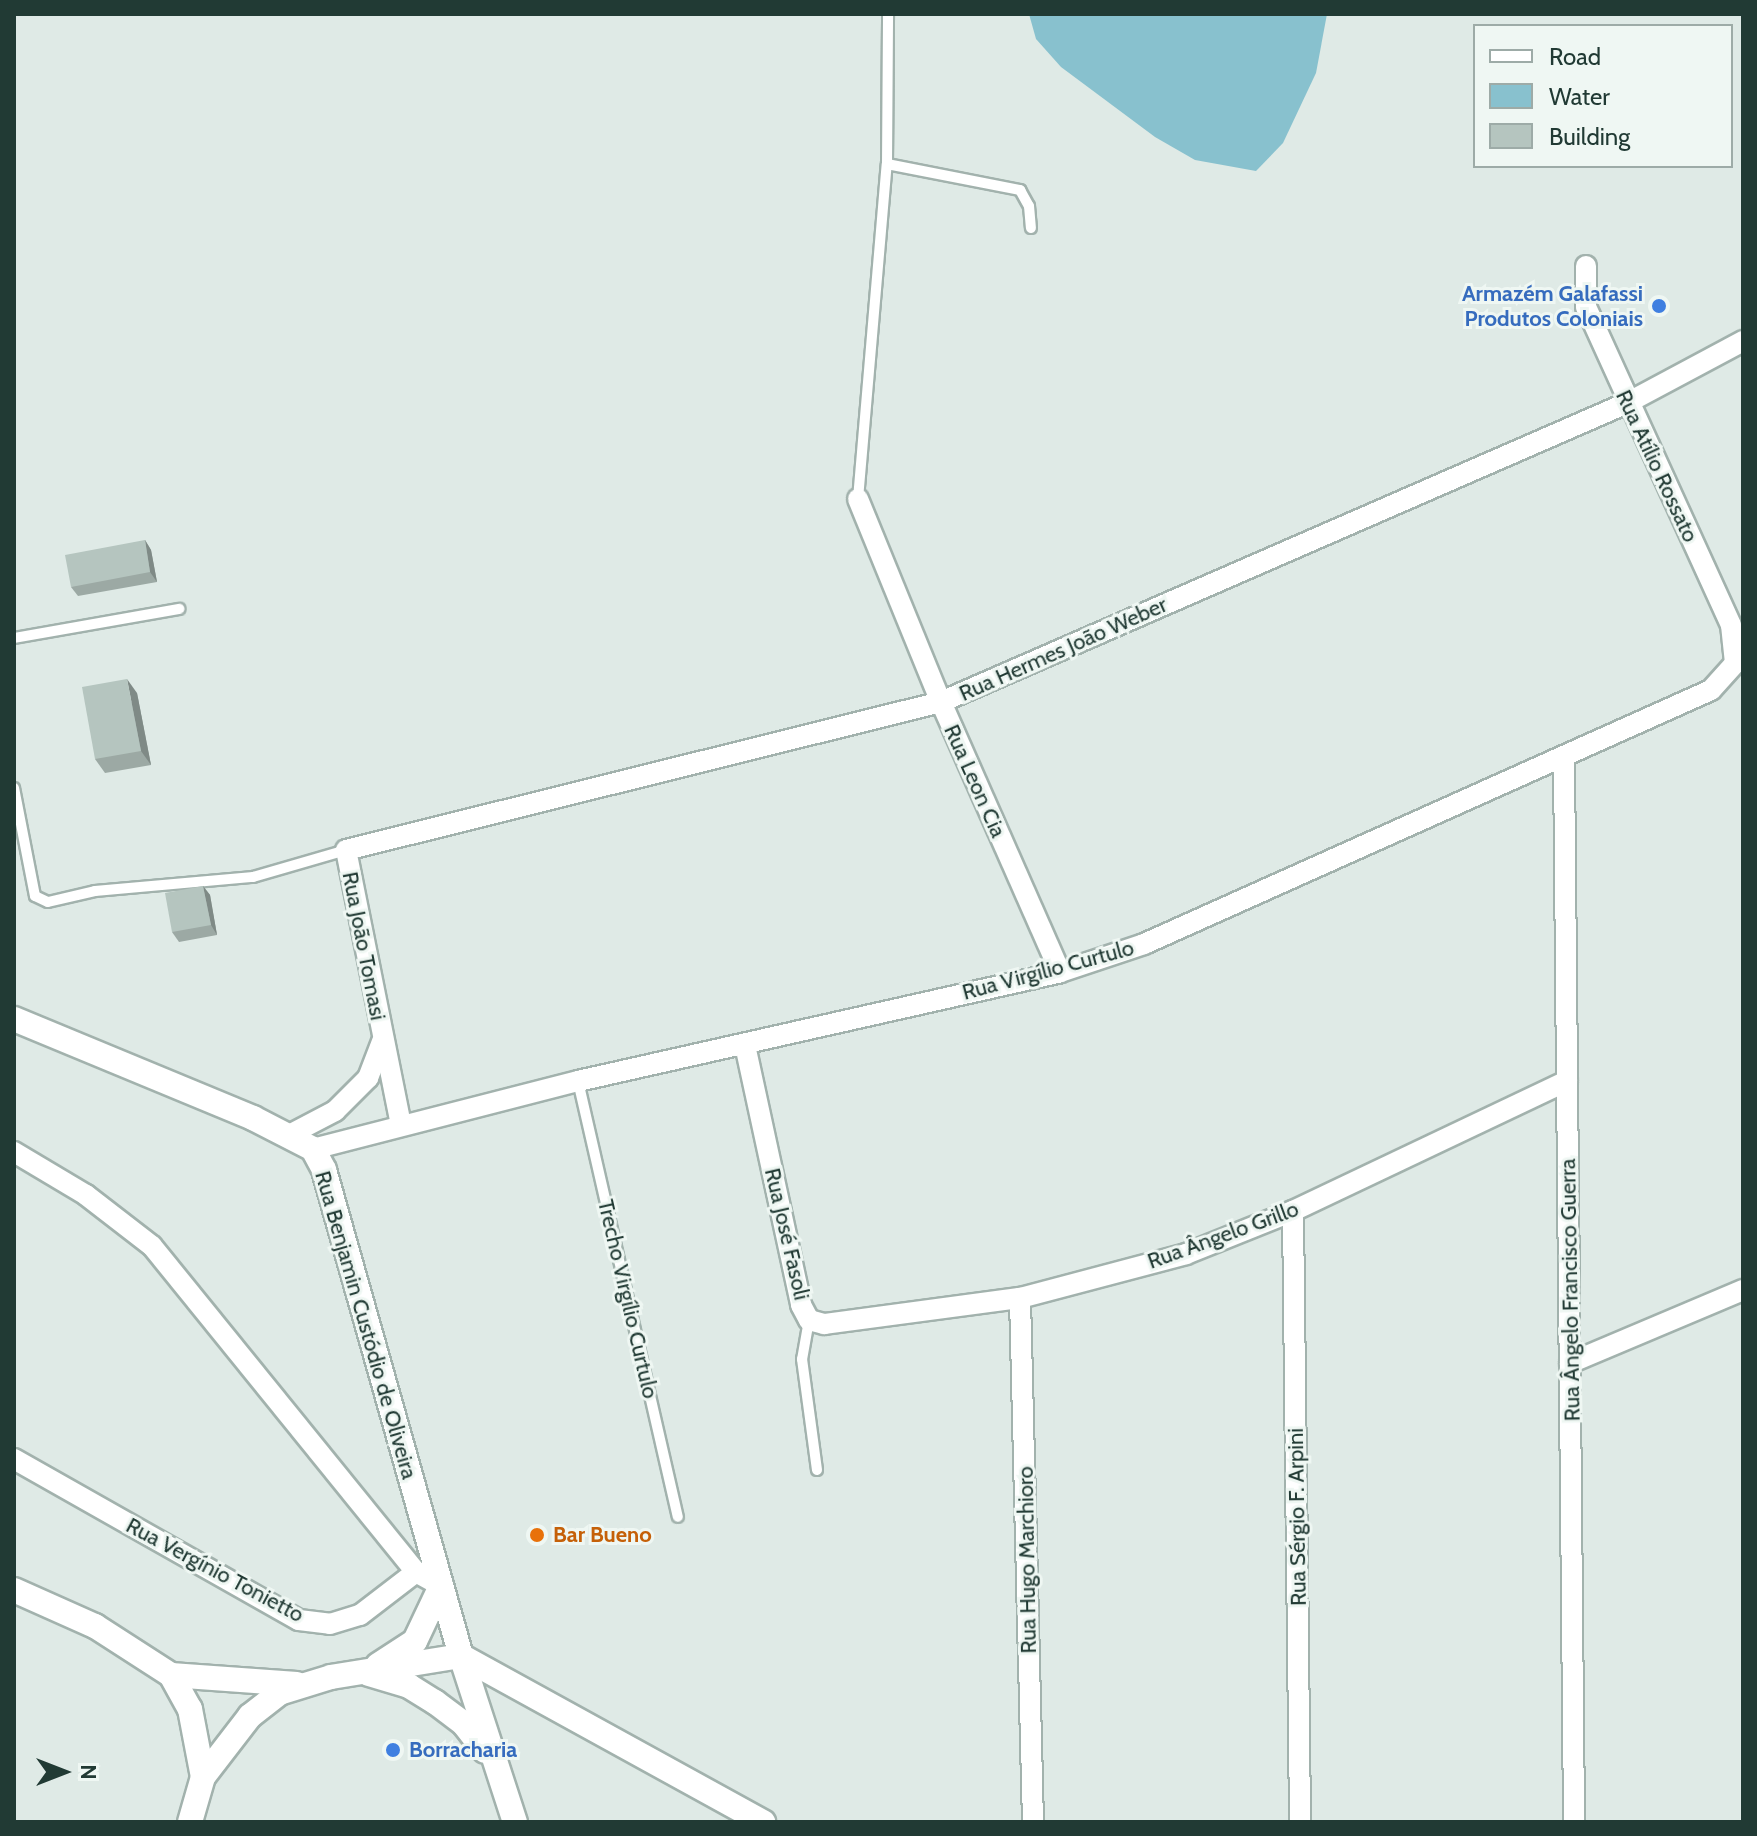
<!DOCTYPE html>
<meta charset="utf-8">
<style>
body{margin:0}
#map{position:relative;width:1757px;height:1836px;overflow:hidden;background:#dfeae6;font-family:Cabin,sans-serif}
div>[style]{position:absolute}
.water>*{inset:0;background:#88c1ce}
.roads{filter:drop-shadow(2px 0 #a2b2ad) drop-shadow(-2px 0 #a2b2ad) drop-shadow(0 2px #a2b2ad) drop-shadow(0 -2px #a2b2ad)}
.lane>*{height:10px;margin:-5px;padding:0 5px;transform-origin:5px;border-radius:5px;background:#fff}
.street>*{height:20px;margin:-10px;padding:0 10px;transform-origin:10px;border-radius:10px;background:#fff}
.secondary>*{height:24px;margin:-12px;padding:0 12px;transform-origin:12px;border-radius:12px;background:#fff}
.wall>*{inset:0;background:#9ca9a4}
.shaded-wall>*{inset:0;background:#7f8a86}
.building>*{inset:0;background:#b5c5bf}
.dots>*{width:22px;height:22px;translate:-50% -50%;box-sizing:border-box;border:4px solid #eff7f3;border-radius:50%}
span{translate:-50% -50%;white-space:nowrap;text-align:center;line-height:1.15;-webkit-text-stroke:6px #eff7f3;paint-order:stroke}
.shop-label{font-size:22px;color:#366cbe;font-weight:700}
.right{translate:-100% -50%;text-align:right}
.left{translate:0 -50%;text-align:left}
.street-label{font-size:22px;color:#213a34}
.food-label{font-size:22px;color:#c56008;font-weight:700}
.frame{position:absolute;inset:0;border:16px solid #213a34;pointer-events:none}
.legend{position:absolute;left:1473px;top:24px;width:260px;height:144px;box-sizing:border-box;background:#eff7f3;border:2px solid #9daba7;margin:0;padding:10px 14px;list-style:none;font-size:24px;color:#213a34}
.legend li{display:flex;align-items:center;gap:16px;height:40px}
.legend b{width:40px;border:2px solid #9daba7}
.north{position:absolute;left:24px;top:1732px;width:80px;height:80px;-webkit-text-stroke:6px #eff7f3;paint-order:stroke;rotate:90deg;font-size:22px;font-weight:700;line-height:32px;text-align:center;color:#213a34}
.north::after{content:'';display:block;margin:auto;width:28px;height:36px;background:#213a34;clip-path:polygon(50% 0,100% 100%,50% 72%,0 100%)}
</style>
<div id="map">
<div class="water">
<i style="clip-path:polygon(1029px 14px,1327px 14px,1316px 73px,1283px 143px,1256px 171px,1195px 160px,1155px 137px,1061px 67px,1036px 39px)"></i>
</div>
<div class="roads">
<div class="lane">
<i style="left:887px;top:164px;width:136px;rotate:11.1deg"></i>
<i style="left:1020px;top:190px;width:18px;rotate:61deg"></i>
<i style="left:1029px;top:206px;width:22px;rotate:85deg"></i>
<i style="left:858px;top:499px;width:336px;rotate:-85.1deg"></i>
<i style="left:887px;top:164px;width:150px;rotate:-89.6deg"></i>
<i style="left:14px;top:638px;width:168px;rotate:-10deg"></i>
<i style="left:14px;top:788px;width:110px;rotate:79deg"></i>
<i style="left:35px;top:896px;width:14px;rotate:25deg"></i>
<i style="left:48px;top:902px;width:48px;rotate:-13.2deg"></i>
<i style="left:95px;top:891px;width:159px;rotate:-5.1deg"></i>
<i style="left:253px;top:877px;width:97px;rotate:-16.2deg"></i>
<i style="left:578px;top:1081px;width:447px;rotate:77.1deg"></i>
<i style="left:809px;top:1320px;width:40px;rotate:100deg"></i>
<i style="left:802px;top:1359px;width:112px;rotate:82.3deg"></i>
</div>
<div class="street">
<i style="left:858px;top:499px;width:219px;rotate:67.8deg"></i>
<i style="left:941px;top:702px;width:295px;rotate:66.2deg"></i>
<i style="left:1564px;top:758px;width:1064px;rotate:89.46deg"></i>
<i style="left:745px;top:1045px;width:266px;rotate:77.8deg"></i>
<i style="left:801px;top:1305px;width:17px;rotate:62deg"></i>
<i style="left:809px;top:1320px;width:16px;rotate:15deg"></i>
<i style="left:824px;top:1324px;width:198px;rotate:-7.6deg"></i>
<i style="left:1020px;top:1298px;width:172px;rotate:-14.8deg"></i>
<i style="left:1186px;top:1254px;width:115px;rotate:-21.9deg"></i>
<i style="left:1293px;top:1211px;width:303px;rotate:-25.4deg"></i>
<i style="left:401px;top:1125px;width:280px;rotate:-101.3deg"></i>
<i style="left:346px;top:850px;width:613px;rotate:-13.97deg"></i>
<i style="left:941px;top:702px;width:748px;rotate:-23.55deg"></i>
<i style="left:1627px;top:403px;width:132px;rotate:-28.1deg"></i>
<i style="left:291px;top:1134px;width:50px;rotate:-27.6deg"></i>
<i style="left:335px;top:1111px;width:47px;rotate:-45deg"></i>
<i style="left:368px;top:1078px;width:39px;rotate:-69deg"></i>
<i style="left:313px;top:1149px;width:274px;rotate:-14.4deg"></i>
<i style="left:578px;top:1081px;width:494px;rotate:-12.7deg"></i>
<i style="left:1060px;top:972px;width:89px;rotate:-18.4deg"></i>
<i style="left:1144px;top:944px;width:621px;rotate:-24.13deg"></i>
<i style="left:1711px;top:690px;width:36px;rotate:-48deg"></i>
<i style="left:1735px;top:663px;width:38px;rotate:-96deg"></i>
<i style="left:1731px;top:625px;width:349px;rotate:-114.5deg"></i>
<i style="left:1586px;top:307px;width:41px;rotate:-90deg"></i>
<i style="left:14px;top:1152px;width:84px;rotate:30.8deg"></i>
<i style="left:86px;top:1195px;width:83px;rotate:37.7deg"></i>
<i style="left:152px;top:1246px;width:419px;rotate:51deg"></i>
<i style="left:416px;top:1572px;width:29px;rotate:29deg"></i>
<i style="left:1293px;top:1211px;width:611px;rotate:89.34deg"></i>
<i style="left:1020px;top:1298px;width:524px;rotate:88.58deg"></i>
<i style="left:1570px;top:1363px;width:188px;rotate:-22.9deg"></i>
<i style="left:14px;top:1459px;width:327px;rotate:29.5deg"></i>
<i style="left:299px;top:1620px;width:31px;rotate:7deg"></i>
<i style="left:330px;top:1624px;width:31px;rotate:-17deg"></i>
<i style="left:360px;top:1615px;width:71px;rotate:-37.5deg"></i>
</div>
<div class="secondary">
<i style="left:14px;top:1019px;width:259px;rotate:22.5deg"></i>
<i style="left:253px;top:1118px;width:68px;rotate:27.3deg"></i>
<i style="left:313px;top:1149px;width:24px;rotate:62deg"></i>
<i style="left:324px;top:1170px;width:505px;rotate:74.26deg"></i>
<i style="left:461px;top:1656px;width:175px;rotate:72deg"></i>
<i style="left:14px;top:1590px;width:89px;rotate:24deg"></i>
<i style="left:95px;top:1626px;width:90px;rotate:32.8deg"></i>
<i style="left:171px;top:1675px;width:126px;rotate:4.1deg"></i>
<i style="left:461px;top:1656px;width:345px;rotate:28.8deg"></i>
<i style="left:378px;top:1665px;width:44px;rotate:-33deg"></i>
<i style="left:415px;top:1641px;width:61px;rotate:-64.7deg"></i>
<i style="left:369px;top:1674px;width:42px;rotate:16.7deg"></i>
<i style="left:409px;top:1686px;width:31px;rotate:32deg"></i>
<i style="left:435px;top:1702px;width:36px;rotate:37deg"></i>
<i style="left:464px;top:1724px;width:34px;rotate:52deg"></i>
<i style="left:171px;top:1675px;width:39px;rotate:61deg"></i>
<i style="left:190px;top:1709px;width:69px;rotate:79.2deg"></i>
<i style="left:190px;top:1822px;width:47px;rotate:-73.9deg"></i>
<i style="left:203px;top:1777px;width:77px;rotate:-52.4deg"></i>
<i style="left:250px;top:1716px;width:37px;rotate:-38deg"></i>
<i style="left:279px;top:1693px;width:54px;rotate:-17.1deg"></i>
<i style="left:331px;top:1677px;width:132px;rotate:-9.2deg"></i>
</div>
</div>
<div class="wall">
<i style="clip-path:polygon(145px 540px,151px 550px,157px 582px,78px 596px,71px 587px)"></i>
<i style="clip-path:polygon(137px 693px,151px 765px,105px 773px,95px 759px)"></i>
<i style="clip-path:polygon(203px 886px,210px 895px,217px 935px,179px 942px,172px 932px)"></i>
</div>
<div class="shaded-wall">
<i style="clip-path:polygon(145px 540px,151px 550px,157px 582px,150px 572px)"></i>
<i style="clip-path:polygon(127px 679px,137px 693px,151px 765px,141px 751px)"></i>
<i style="clip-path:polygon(203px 886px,210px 895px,217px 935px,211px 925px)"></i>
</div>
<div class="building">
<i style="clip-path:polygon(145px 540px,150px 572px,71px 587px,65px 555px)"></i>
<i style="clip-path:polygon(127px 679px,141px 751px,95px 759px,82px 687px)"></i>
<i style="clip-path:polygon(203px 886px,211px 925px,172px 932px,165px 893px)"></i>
</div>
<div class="dots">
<i style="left:1659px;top:306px;background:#3f7fe0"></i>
<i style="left:537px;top:1535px;background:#e8710a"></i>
<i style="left:393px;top:1750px;background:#3f7fe0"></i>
</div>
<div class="shop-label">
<span class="right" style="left:1643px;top:306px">Armazém Galafassi<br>Produtos Coloniais</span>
<span class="left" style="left:409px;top:1750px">Borracharia</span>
</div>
<div class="street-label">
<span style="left:1657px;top:466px;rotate:65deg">Rua Atílio Rossato</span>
<span style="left:1063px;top:649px;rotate:-24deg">Rua Hermes João Weber</span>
<span style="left:975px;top:781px;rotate:66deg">Rua Leon Cia</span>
<span style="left:364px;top:946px;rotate:79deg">Rua João Tomasi</span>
<span style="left:1048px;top:970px;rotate:-15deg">Rua Virgílio Curtulo</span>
<span style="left:787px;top:1234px;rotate:77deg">Rua José Fasoli</span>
<span style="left:1223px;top:1235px;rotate:-20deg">Rua Ângelo Grillo</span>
<span style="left:1570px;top:1290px;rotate:-91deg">Rua Ângelo Francisco Guerra</span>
<span style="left:628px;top:1299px;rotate:77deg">Trecho Virgílio Curtulo</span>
<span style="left:366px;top:1325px;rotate:74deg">Rua Benjamin Custódio de Oliveira</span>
<span style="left:1297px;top:1517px;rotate:-91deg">Rua Sérgio F. Arpini</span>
<span style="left:1027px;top:1560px;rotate:-91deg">Rua Hugo Marchioro</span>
<span style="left:215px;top:1570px;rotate:28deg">Rua Vergínio Tonietto</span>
</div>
<div class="food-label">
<span class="left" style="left:553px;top:1535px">Bar Bueno</span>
</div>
<div class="frame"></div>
<ul class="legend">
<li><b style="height:10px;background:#fff"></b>Road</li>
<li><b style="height:22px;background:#88c1ce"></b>Water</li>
<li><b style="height:22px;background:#b5c5bf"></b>Building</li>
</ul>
<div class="north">N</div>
</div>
